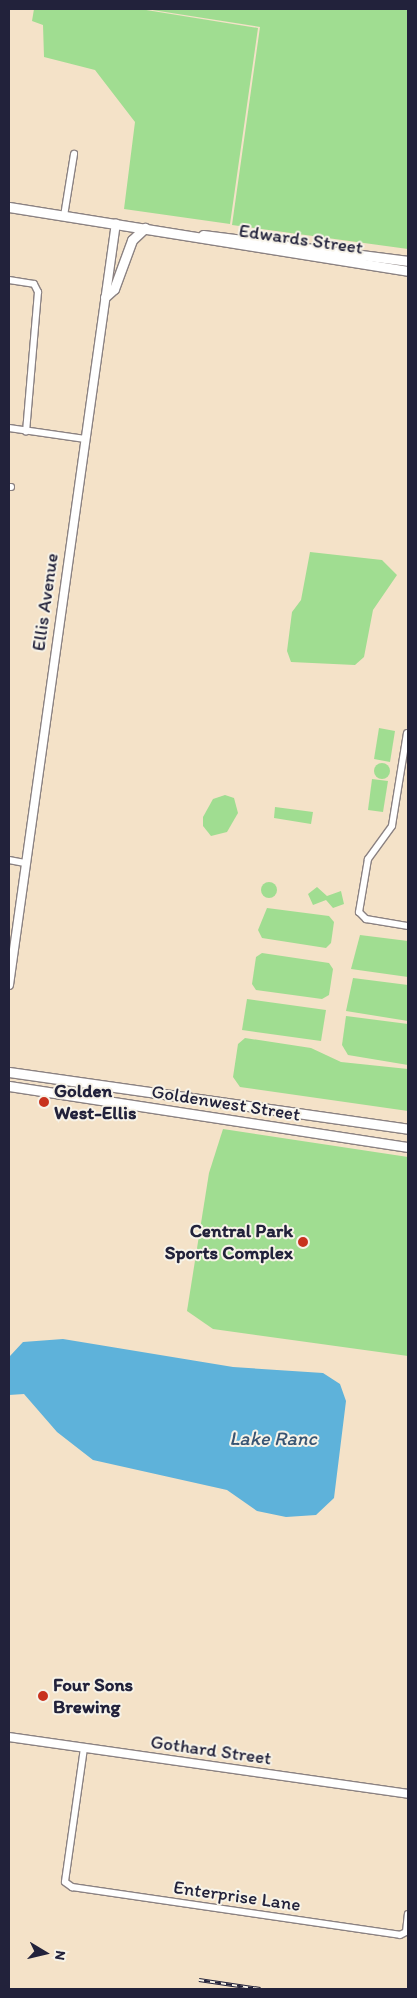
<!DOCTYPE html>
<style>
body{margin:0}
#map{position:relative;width:417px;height:1998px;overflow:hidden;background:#f4e2c8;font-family:Itim,sans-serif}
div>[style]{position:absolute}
.green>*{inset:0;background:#a0dd91}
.round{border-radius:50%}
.water>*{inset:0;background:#5eb2da}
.roads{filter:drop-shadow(1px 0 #8b8282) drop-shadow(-1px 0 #8b8282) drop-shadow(0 1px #8b8282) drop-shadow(0 -1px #8b8282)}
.minor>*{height:6px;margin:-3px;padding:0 3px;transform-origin:3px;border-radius:3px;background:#fff}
.tertiary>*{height:8px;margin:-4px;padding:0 4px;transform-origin:4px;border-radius:4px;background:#fff}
.secondary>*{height:9px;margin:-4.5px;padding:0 4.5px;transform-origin:4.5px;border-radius:4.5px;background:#fff}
.rail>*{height:4px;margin-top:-2px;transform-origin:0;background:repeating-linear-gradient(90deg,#f7f3e8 0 5.5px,#22223b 0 11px);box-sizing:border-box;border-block:1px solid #22223b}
.dots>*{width:14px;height:14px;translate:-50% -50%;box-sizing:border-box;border:2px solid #f7f3e8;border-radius:50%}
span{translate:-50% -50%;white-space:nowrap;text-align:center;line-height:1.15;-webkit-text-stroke:4px #f7f3e8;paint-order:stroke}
.street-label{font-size:19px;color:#22223b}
.poi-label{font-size:19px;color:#22223b;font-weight:700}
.left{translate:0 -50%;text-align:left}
.right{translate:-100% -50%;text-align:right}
.water-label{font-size:20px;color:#375473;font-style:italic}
.frame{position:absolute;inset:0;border:10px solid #22223b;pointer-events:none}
.north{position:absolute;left:20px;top:1928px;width:50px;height:50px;-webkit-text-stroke:4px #f7f3e8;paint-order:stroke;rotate:99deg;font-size:14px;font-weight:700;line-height:20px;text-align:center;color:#22223b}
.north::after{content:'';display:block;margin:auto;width:18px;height:22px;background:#22223b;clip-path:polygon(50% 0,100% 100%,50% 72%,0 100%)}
</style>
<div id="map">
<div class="green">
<i style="clip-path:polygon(34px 9px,140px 9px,258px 28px,230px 224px,124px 209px,135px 122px,95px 70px,44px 57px,43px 25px,32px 21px)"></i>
<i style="clip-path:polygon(146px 9px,408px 9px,408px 249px,232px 225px,260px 27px)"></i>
<i style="clip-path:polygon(310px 552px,382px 560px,397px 575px,373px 610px,364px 657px,355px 665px,291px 662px,287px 651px,292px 612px,301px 600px)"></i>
<i style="clip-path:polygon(379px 728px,395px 731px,390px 762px,374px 759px)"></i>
<i class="round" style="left:374px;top:763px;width:16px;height:16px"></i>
<i style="clip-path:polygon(372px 779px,388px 781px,383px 812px,368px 810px)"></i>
<i style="clip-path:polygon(225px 795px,234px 798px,238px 813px,227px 832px,211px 836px,203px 826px,203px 817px,213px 799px)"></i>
<i style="clip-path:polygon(275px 807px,313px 812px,311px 824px,274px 818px)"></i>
<i class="round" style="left:261px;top:882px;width:16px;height:16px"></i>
<i style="clip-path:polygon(317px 887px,327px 896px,341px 891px,344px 904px,333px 908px,326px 900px,313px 905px,308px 894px)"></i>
<i style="clip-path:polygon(267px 908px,329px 916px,334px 922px,331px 943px,326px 948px,262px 938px,258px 930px)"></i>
<i style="clip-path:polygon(360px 935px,408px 941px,408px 977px,351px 969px)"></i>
<i style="clip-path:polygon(262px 953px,329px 963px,333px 969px,329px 995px,322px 999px,256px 990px,252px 984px,256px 957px)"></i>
<i style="clip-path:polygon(353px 978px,408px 985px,408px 1021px,346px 1011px)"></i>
<i style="clip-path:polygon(247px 999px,326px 1010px,321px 1041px,242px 1030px)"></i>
<i style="clip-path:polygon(346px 1016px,408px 1024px,408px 1065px,348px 1055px,342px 1045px)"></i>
<i style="clip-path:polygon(245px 1038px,311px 1048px,341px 1062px,408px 1069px,408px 1111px,240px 1087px,233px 1077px,238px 1044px)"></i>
<i style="clip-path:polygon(223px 1129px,408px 1157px,408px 1356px,213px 1329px,187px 1311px,209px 1173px)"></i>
</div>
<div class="water">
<i style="clip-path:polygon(63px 1339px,233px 1367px,323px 1373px,340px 1384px,346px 1401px,334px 1498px,316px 1515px,286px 1517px,257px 1511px,227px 1490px,93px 1460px,57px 1432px,24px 1394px,9px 1395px,10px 1356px,23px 1342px)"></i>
</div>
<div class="roads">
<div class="minor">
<i style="left:64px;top:216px;width:63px;rotate:-80.8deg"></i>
<i style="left:9px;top:280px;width:25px;rotate:9deg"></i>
<i style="left:34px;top:284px;width:9px;rotate:63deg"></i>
<i style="left:38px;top:292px;width:140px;rotate:94.9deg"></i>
<i style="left:9px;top:428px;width:77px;rotate:8.2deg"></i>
<i style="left:9px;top:487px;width:2px"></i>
<i style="left:407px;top:733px;width:94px;rotate:99.2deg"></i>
<i style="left:392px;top:826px;width:41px;rotate:126deg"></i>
<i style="left:368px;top:859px;width:54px;rotate:99.6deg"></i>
<i style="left:359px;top:912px;width:10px;rotate:45deg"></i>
<i style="left:366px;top:919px;width:43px;rotate:9.5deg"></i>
<i style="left:9px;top:860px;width:16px;rotate:11deg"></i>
<i style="left:84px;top:1748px;width:135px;rotate:98.1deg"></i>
<i style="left:65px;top:1882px;width:9px;rotate:36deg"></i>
<i style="left:72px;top:1887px;width:331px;rotate:8.3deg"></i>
<i style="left:400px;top:1935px;width:7px;rotate:-27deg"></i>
<i style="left:406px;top:1932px;width:18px;rotate:-84deg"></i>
</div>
<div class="tertiary">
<i style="left:9px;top:985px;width:769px;rotate:-82.01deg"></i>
<i style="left:9px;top:1737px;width:403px;rotate:8.1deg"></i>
</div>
<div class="secondary">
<i style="left:9px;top:207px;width:404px;rotate:9.1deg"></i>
<i style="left:203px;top:235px;width:207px;rotate:7.2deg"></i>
<i style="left:105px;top:297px;width:12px;rotate:-42deg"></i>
<i style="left:114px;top:289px;width:52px;rotate:-69.8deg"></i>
<i style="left:132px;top:240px;width:18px;rotate:-43deg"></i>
<i style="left:9px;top:1072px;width:403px;rotate:8.1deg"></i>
<i style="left:9px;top:1086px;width:404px;rotate:8.7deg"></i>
</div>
</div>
<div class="rail">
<i style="left:199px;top:1980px;width:62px;rotate:8.4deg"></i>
</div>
<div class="dots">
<i style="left:44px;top:1102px;background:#c8321e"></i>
<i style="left:303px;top:1242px;background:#c8321e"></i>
<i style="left:43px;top:1696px;background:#c8321e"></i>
</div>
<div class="street-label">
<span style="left:301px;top:239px;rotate:8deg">Edwards Street</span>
<span style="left:45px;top:602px;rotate:-82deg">Ellis Avenue</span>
<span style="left:226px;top:1103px;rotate:9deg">Goldenwest Street</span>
<span style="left:211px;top:1750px;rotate:8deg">Gothard Street</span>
<span style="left:237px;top:1896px;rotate:8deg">Enterprise Lane</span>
</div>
<div class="poi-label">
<span class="left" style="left:54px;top:1102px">Golden<br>West-Ellis</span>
<span class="right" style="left:293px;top:1242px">Central Park<br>Sports Complex</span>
<span class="left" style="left:53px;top:1696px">Four Sons<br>Brewing</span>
</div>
<div class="water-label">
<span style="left:273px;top:1438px">Lake Ranc</span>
</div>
<div class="frame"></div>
<div class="north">N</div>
</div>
